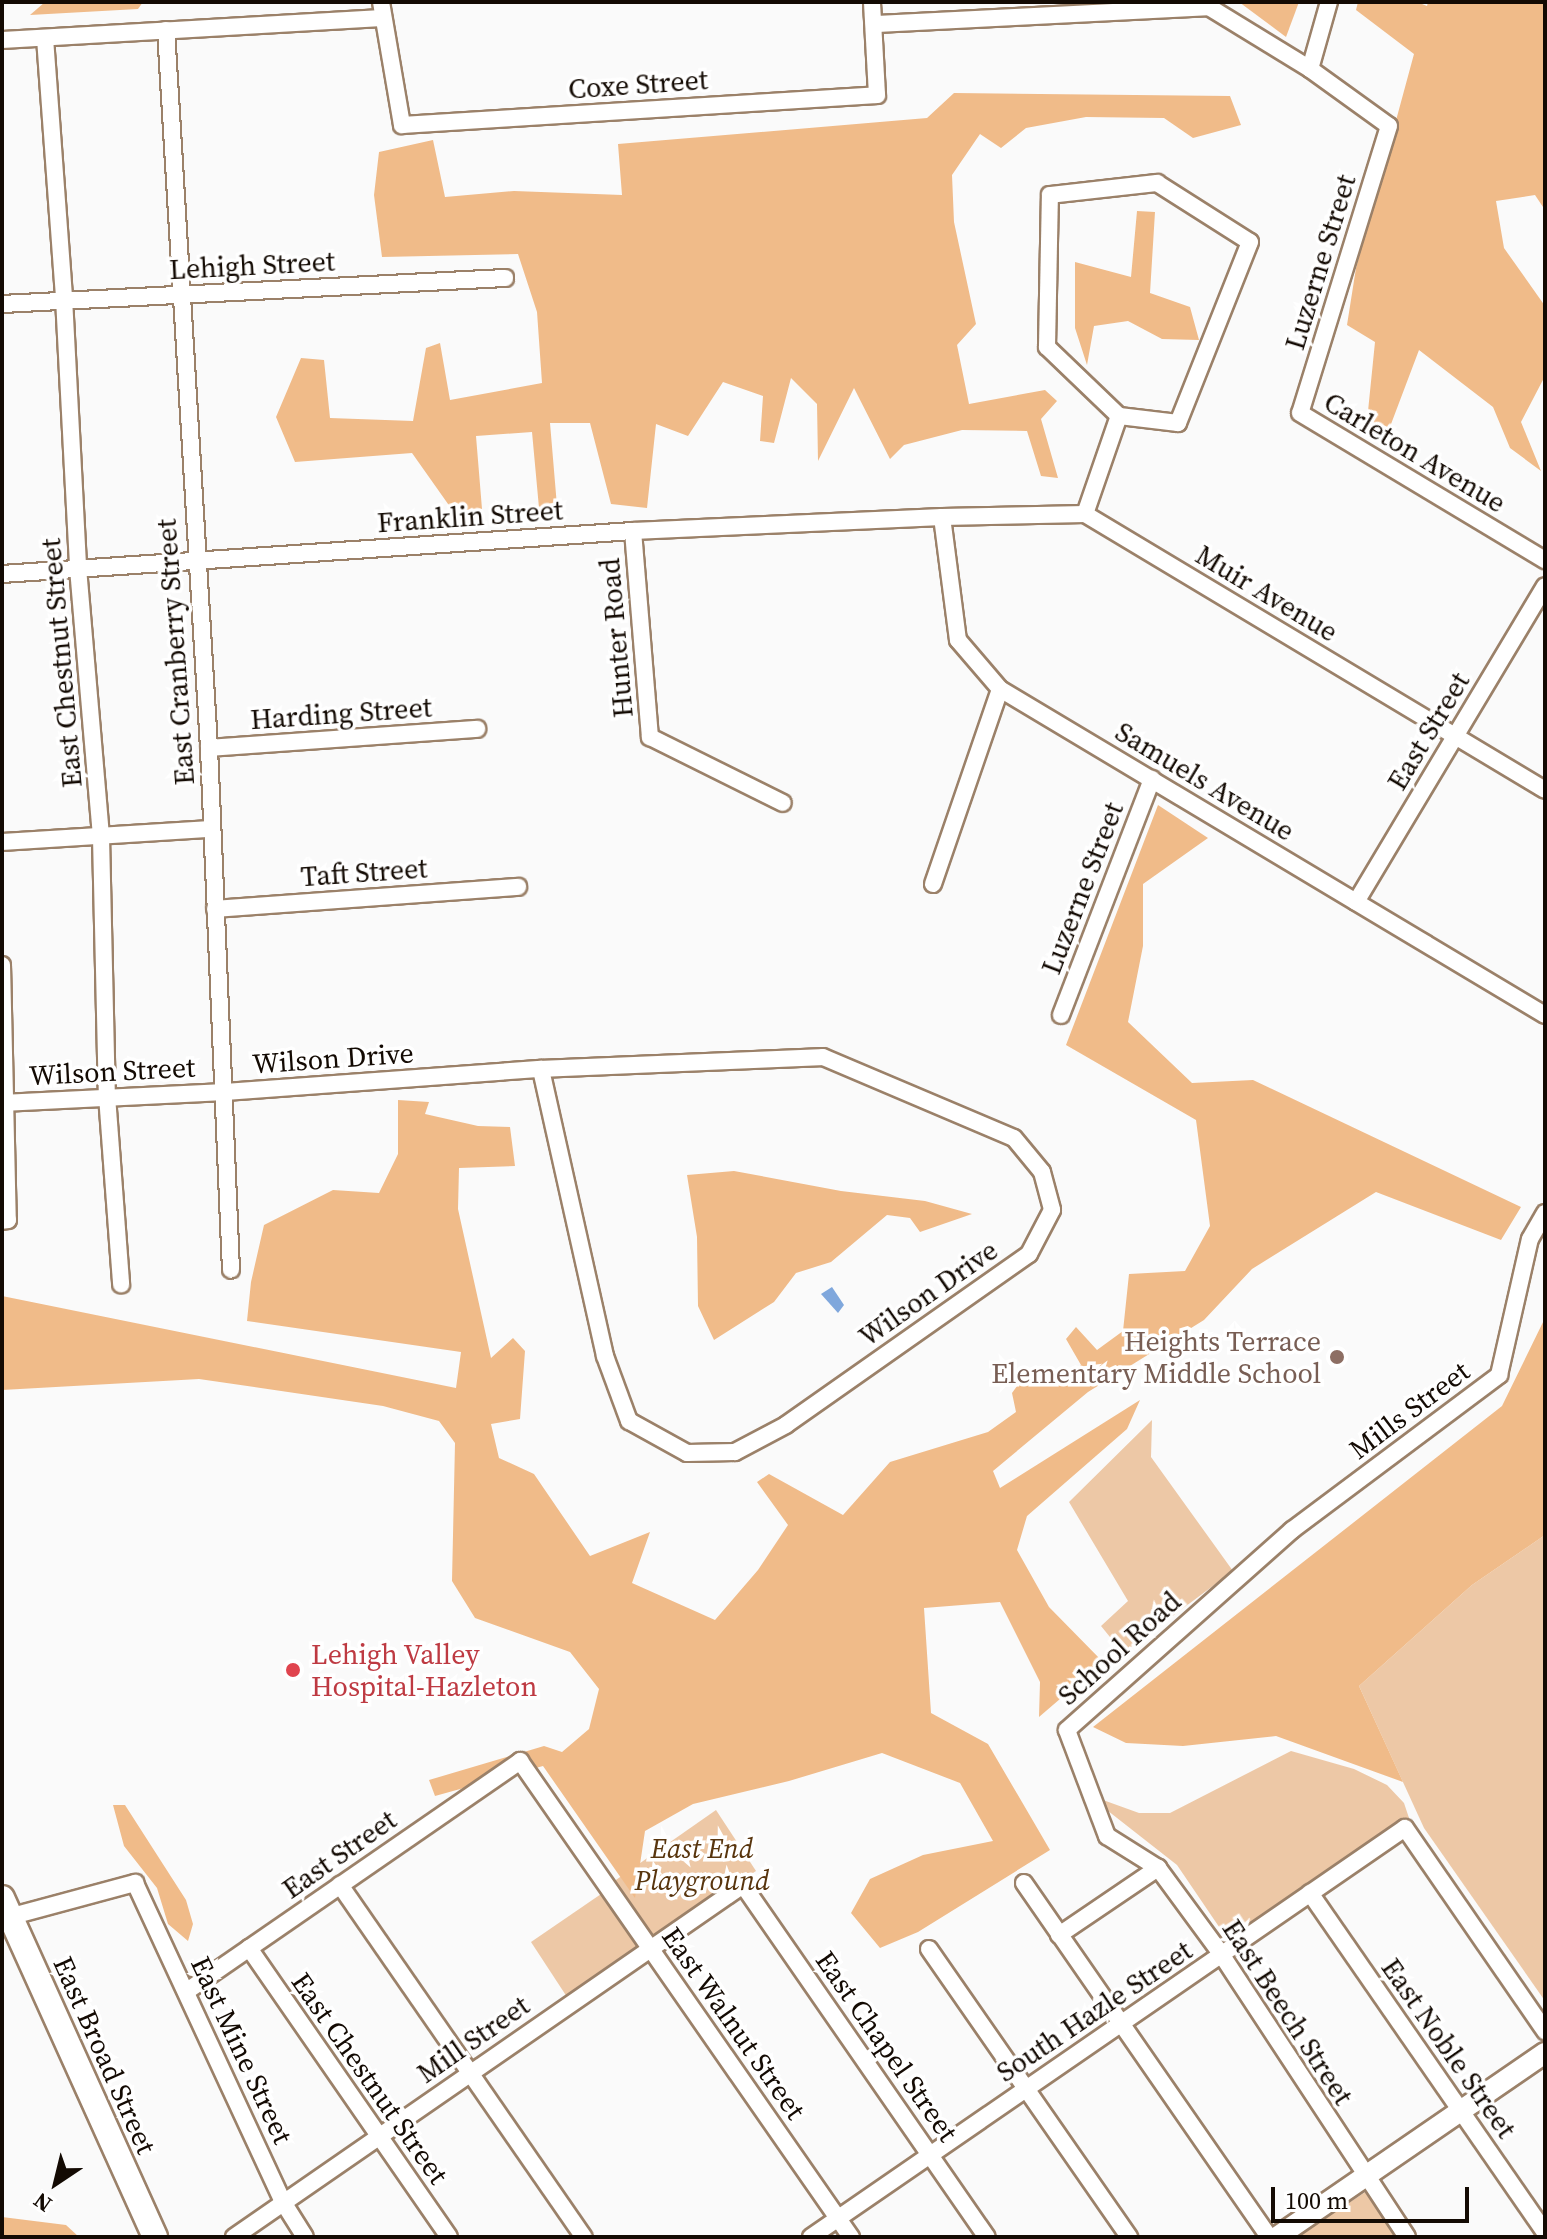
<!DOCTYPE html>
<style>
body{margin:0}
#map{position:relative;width:1547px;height:2239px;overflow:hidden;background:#fafafa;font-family:"Source Serif 4",serif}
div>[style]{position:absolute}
.green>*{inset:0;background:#edc8a6}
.forest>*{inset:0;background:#f0bb89}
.water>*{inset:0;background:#7fa7dc}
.roads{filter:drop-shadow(2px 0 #9b8169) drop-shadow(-2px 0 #9b8169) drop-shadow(0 2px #9b8169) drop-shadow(0 -2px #9b8169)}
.minor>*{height:16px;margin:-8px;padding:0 8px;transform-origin:8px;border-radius:8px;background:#fff}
.major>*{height:20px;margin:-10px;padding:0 10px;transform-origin:10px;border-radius:10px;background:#fff}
.highway>*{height:24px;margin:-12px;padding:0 12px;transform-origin:12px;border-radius:12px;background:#fff}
.dots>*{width:22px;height:22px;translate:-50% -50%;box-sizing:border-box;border:4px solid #fff;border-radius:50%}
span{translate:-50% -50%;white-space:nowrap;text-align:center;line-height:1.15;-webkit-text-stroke:7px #fff;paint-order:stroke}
.street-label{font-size:28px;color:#130a03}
.education-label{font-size:28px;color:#785e54}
.right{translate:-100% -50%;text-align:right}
.health-label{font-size:28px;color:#be3a42}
.left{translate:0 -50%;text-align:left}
.park-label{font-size:28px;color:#58350e;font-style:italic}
.frame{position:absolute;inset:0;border:4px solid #130a03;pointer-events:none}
.north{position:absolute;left:16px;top:2143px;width:80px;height:80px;-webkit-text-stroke:6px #fff;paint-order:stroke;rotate:215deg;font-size:22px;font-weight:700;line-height:32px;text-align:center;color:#130a03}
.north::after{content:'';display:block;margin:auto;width:28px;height:36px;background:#130a03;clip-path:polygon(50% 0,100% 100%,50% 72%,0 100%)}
.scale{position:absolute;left:1271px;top:2187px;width:198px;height:36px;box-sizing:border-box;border:4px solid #130a03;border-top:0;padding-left:10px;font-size:24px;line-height:28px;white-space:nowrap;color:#130a03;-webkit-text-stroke:6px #fff;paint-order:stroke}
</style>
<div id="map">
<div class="green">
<i style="clip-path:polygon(1152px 1420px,1151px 1457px,1233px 1571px,1123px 1653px,1101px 1626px,1128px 1601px,1069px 1502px)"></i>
<i style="clip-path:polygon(1545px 1535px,1545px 2001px,1424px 1828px,1359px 1686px,1472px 1585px)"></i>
<i style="clip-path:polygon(1291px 1751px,1354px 1769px,1387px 1785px,1404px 1803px,1409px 1818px,1230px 1943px,1177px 1865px,1103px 1807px,1103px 1800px,1139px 1813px,1170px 1813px)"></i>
<i style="clip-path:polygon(716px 1810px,756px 1871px,653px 1938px,613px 1882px)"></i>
<i style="clip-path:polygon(604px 1892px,642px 1948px,567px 1997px,531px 1942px)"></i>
<i style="clip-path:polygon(1367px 2191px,1399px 2237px,1296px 2237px)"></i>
</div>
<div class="forest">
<i style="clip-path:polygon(45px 2px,143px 2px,138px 9px,30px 15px)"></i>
<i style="clip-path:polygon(1239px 2px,1299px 2px,1286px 37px)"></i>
<i style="clip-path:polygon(1358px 2px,1417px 2px,1427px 6px,1428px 2px,1545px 2px,1545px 210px,1535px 195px,1496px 201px,1504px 248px,1545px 306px,1545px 376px,1521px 422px,1541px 471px,1510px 448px,1493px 407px,1419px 350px,1385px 440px,1366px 431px,1375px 342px,1347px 325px,1356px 268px,1414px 54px,1356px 10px)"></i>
<i style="clip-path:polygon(954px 93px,1230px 96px,1241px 125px,1193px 138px,1164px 118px,1086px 117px,1026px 128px,1001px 148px,980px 134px,952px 175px,954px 222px,976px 324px,957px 345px,969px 404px,1045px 390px,1057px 401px,1041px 419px,1058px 478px,1041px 476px,1027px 431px,962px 430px,904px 445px,890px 459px,854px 388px,818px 461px,817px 404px,791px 378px,774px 443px,760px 441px,763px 396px,723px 382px,688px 436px,656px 424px,647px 508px,611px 504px,590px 423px,550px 423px,557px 506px,539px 508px,532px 432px,476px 436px,482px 509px,453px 511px,412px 453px,295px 462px,276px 417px,301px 358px,324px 360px,330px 418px,413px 421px,426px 348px,440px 343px,450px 400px,542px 383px,537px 312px,518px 254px,382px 257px,374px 195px,379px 152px,433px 140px,445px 197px,514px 191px,622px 195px,618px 144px,927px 118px)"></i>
<i style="clip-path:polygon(1137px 211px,1155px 212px,1150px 293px,1190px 307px,1199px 340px,1162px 339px,1128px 321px,1094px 326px,1087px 365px,1075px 328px,1075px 262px,1131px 277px)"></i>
<i style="clip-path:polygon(1158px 805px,1208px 838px,1143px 884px,1143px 946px,1128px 1022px,1192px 1083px,1253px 1080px,1521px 1207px,1501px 1240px,1376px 1192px,1252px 1269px,1204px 1320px,1088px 1392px,993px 1471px,1000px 1488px,1140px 1400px,1127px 1429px,1027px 1516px,1017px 1550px,1049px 1607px,1103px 1662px,1039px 1717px,1040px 1682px,1000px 1602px,924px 1608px,931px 1713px,988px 1744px,1050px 1850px,918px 1932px,880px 1948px,851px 1913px,870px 1879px,923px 1855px,993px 1841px,960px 1783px,882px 1753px,789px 1781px,693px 1804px,645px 1831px,635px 1898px,543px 1766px,435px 1796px,429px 1780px,544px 1746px,562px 1752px,589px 1729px,599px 1689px,570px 1652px,475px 1618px,452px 1581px,455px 1443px,439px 1421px,383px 1406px,199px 1379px,2px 1390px,2px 1296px,456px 1388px,461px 1352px,247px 1321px,251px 1282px,264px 1225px,333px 1190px,379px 1193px,398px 1154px,398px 1100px,429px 1102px,425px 1114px,478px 1126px,510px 1127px,515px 1166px,459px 1168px,458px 1209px,491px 1358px,513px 1338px,525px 1351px,520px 1419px,491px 1424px,499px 1458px,534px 1474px,590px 1556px,650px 1532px,632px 1583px,715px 1620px,758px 1570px,788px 1525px,757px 1482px,769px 1474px,843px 1515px,890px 1462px,988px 1432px,1016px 1412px,1012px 1393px,1023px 1378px,1058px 1384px,1081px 1365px,1066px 1339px,1076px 1327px,1097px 1350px,1123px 1331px,1129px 1274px,1185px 1271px,1210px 1226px,1196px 1120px,1066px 1045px)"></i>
<i style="clip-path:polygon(734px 1171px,841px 1191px,925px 1201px,972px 1214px,920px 1232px,910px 1218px,887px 1215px,831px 1262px,796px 1273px,774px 1302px,714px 1340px,698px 1306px,697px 1237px,687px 1175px)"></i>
<i style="clip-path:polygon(1545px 1318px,1545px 1535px,1472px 1585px,1359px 1686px,1403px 1782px,1276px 1736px,1183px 1746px,1126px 1743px,1093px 1727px,1502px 1406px)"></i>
<i style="clip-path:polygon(113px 1805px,125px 1805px,186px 1900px,193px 1924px,188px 1941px,168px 1924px,157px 1888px,124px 1846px)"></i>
<i style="clip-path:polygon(2px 2217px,66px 2225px,79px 2237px,2px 2237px)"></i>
</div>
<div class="water">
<i style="clip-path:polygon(832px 1287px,844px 1305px,838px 1313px,821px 1294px)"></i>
</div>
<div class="roads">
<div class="minor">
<i style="left:381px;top:2px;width:125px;rotate:80.3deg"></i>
<i style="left:402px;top:125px;width:476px;rotate:-3.6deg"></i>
<i style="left:877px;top:95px;width:93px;rotate:-93.1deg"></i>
<i style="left:875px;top:24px;width:334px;rotate:-2.9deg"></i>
<i style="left:1209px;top:7px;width:119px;rotate:31.5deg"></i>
<i style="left:1310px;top:69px;width:97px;rotate:35.8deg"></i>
<i style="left:1389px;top:126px;width:300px;rotate:107.2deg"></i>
<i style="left:1300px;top:413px;width:286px;rotate:31deg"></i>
<i style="left:166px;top:30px;width:719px;rotate:86.57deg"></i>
<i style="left:209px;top:748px;width:522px;rotate:87.59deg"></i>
<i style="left:45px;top:38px;width:261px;rotate:85.8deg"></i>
<i style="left:64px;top:298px;width:270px;rotate:87deg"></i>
<i style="left:78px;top:568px;width:270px;rotate:85.1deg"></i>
<i style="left:101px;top:837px;width:259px;rotate:88.7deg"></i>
<i style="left:107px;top:1096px;width:189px;rotate:85.7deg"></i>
<i style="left:2px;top:40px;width:381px;rotate:-3.3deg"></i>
<i style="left:1310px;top:69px;width:70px;rotate:-74.2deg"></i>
<i style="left:1157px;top:183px;width:110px;rotate:32.4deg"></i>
<i style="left:1250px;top:242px;width:195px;rotate:111.7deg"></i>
<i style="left:1178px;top:423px;width:59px;rotate:-173.2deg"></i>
<i style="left:1119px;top:416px;width:100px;rotate:-136.2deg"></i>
<i style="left:1047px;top:347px;width:152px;rotate:-88.9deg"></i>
<i style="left:1050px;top:195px;width:108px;rotate:-6.4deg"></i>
<i style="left:2px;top:304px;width:504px;rotate:-2.96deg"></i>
<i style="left:1085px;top:514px;width:104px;rotate:-70.9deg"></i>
<i style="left:942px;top:517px;width:124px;rotate:82.6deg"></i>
<i style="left:958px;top:640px;width:65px;rotate:49.4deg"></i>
<i style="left:1000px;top:689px;width:635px;rotate:30.89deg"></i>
<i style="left:633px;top:531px;width:207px;rotate:85.3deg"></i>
<i style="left:650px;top:737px;width:148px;rotate:26.4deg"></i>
<i style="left:2px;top:574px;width:632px;rotate:-3.9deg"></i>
<i style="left:633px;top:531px;width:309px;rotate:-2.6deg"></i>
<i style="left:942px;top:517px;width:143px;rotate:-1.2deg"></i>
<i style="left:1085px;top:514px;width:536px;rotate:30.96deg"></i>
<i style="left:209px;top:748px;width:269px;rotate:-4.1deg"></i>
<i style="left:2px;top:842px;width:209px;rotate:-3.6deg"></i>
<i style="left:933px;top:884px;width:206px;rotate:-71deg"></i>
<i style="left:1356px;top:902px;width:368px;rotate:-59.1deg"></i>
<i style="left:215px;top:909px;width:304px;rotate:-4.2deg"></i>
<i style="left:2px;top:965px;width:255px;rotate:88.7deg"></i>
<i style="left:8px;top:1220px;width:6px;rotate:171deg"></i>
<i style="left:1061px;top:1015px;width:253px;rotate:-68.9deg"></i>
<i style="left:2px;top:1103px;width:223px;rotate:-2.8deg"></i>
<i style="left:225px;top:1092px;width:317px;rotate:-4.2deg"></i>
<i style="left:541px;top:1069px;width:282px;rotate:-2.4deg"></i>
<i style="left:823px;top:1057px;width:207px;rotate:23deg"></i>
<i style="left:1014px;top:1138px;width:44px;rotate:50.5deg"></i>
<i style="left:1042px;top:1172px;width:39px;rotate:75deg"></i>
<i style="left:1052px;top:1210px;width:50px;rotate:117.6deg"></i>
<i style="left:1029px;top:1254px;width:297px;rotate:144.9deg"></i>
<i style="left:786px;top:1425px;width:58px;rotate:152.1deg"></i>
<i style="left:735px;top:1452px;width:48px;rotate:178.8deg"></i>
<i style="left:687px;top:1453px;width:66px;rotate:-151.1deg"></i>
<i style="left:629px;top:1421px;width:69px;rotate:-110.3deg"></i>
<i style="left:605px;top:1356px;width:294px;rotate:-102.6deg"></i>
<i style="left:1024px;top:1883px;width:431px;rotate:55.3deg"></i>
<i style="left:340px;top:1885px;width:428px;rotate:55.3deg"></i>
<i style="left:1310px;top:1893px;width:413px;rotate:55.3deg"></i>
<i style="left:9px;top:1917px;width:131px;rotate:-15.1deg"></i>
<i style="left:135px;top:1883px;width:352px;rotate:65.1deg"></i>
<i style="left:283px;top:2202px;width:41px;rotate:57.8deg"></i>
<i style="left:1059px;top:1935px;width:120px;rotate:-34.1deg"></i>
<i style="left:249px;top:1948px;width:351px;rotate:55.3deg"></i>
<i style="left:929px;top:1949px;width:351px;rotate:55.2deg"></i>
<i style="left:187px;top:1991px;width:405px;rotate:-34.6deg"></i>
<i style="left:520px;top:1761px;width:580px;rotate:55.19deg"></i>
<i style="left:234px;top:2237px;width:619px;rotate:-34.67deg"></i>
<i style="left:743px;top:1885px;width:428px;rotate:55.3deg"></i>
<i style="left:811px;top:2237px;width:721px;rotate:-34.55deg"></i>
<i style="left:1405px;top:1828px;width:247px;rotate:55.4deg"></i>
<i style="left:1407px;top:2237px;width:337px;rotate:-123.3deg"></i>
<i style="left:1222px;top:1955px;width:108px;rotate:-126.3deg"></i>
<i style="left:1158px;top:1868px;width:60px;rotate:-147.9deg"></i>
<i style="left:1107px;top:1836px;width:113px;rotate:-110.7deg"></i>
<i style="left:1067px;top:1730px;width:301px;rotate:-41.6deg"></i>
<i style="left:1292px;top:1530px;width:259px;rotate:-36.8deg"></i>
<i style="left:1499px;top:1375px;width:139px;rotate:-77.2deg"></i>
<i style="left:1530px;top:1239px;width:30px;rotate:-60deg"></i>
</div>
<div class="major">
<i style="left:1277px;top:2237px;width:325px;rotate:-34.5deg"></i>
</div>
<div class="highway">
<i style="left:2px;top:1898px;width:372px;rotate:65.7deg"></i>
</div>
</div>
<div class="dots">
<i style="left:1337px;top:1357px;background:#8d6e63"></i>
<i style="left:293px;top:1670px;background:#e0444e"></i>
</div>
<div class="street-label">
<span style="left:638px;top:84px;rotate:-4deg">Coxe Street</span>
<span style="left:1320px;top:262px;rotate:-73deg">Luzerne Street</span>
<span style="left:252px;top:265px;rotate:-3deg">Lehigh Street</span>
<span style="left:1415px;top:452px;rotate:31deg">Carleton Avenue</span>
<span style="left:470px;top:516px;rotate:-4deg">Franklin Street</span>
<span style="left:1267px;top:593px;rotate:31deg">Muir Avenue</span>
<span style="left:616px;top:638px;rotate:-95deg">Hunter Road</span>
<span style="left:175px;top:652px;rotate:-94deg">East Cranberry Street</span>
<span style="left:61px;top:663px;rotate:-95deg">East Chestnut Street</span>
<span style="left:341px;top:713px;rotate:-4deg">Harding Street</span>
<span style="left:1428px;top:731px;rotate:-59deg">East Street</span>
<span style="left:1205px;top:781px;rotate:31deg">Samuels Avenue</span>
<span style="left:364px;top:872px;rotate:-4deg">Taft Street</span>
<span style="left:1082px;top:888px;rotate:-69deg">Luzerne Street</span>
<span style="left:333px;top:1058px;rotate:-4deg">Wilson Drive</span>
<span style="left:112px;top:1071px;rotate:-3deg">Wilson Street</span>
<span style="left:928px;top:1293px;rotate:-35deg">Wilson Drive</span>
<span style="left:1409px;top:1410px;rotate:-37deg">Mills Street</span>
<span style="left:1119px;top:1648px;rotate:-42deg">School Road</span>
<span style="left:339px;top:1854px;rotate:-35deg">East Street</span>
<span style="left:1094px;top:2011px;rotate:-34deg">South Hazle Street</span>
<span style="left:1288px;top:2012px;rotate:57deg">East Beech Street</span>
<span style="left:734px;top:2023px;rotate:55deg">East Walnut Street</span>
<span style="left:473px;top:2039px;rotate:-35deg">Mill Street</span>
<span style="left:887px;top:2046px;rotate:55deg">East Chapel Street</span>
<span style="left:1449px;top:2048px;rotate:55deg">East Noble Street</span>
<span style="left:242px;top:2050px;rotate:65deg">East Mine Street</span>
<span style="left:105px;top:2055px;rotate:66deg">East Broad Street</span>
<span style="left:370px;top:2078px;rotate:55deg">East Chestnut Street</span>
</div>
<div class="education-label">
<span class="right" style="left:1321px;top:1357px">Heights Terrace<br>Elementary Middle School</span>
</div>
<div class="health-label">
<span class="left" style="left:311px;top:1670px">Lehigh Valley<br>Hospital-Hazleton</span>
</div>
<div class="park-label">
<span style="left:702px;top:1864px">East End<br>Playground</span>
</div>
<div class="frame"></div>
<div class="north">N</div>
<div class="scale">100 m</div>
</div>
